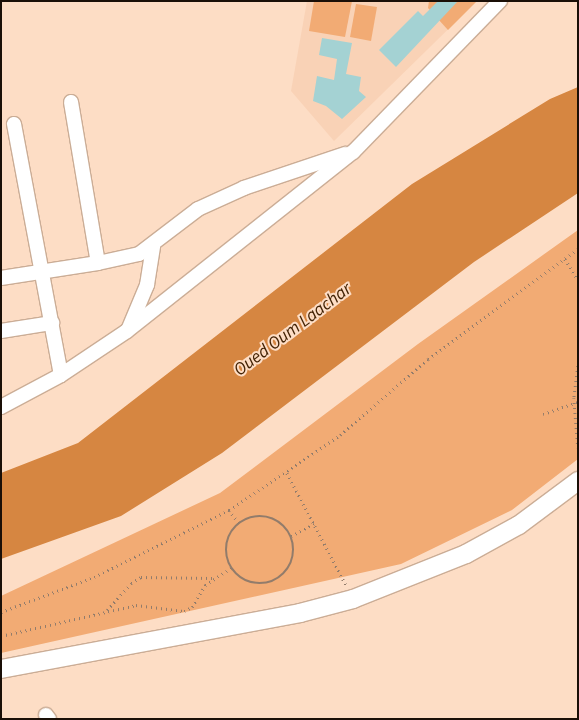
<!DOCTYPE html>
<style>
body{margin:0}
#map{position:relative;width:579px;height:720px;overflow:hidden;background:#fdddc5;font-family:"Source Sans 3",sans-serif}
div>[style]{position:absolute}
.built>*{inset:0;background:#f9d2b6}
.green>*{inset:0;background:#f2ab74}
.water>*{inset:0;background:#d68641}
.building>*{inset:0;background:#a4d2d3}
.path>*{height:2.5px;margin-top:-1.25px;transform-origin:0;background:repeating-linear-gradient(90deg,#927c6b 0 1px,transparent 0 5px)}
.path>.ring{margin:-1.25px;padding:0;box-sizing:content-box;background:none;border:2.5px solid #927c6b;border-radius:50%}
.roads{filter:drop-shadow(1px 0 #cbad96) drop-shadow(-1px 0 #cbad96) drop-shadow(0 1px #cbad96) drop-shadow(0 -1px #cbad96)}
.minor>*{height:14px;margin:-7px;padding:0 7px;transform-origin:7px;border-radius:7px;background:#fff}
.major>*{height:18px;margin:-9px;padding:0 9px;transform-origin:9px;border-radius:9px;background:#fff}
span{translate:-50% -50%;white-space:nowrap;text-align:center;line-height:1.15;-webkit-text-stroke:4px #fdddc5;paint-order:stroke}
.water-label{font-size:18px;color:#432305;font-style:italic}
.frame{position:absolute;inset:0;border:2px solid #1a0f07;pointer-events:none}
</style>
<div id="map">
<div class="built">
<i style="clip-path:polygon(307px 1px,477px 1px,334px 141px,291px 91px)"></i>
</div>
<div class="green">
<i style="clip-path:polygon(314px 1px,352px 1px,345px 37px,309px 31px)"></i>
<i style="clip-path:polygon(429px 1px,477px 1px,448px 30px,428px 8px)"></i>
<i style="clip-path:polygon(356px 4px,377px 7px,371px 41px,350px 37px)"></i>
<i style="clip-path:polygon(578px 230px,578px 459px,512px 510px,401px 564px,1px 653px,1px 596px,220px 493px,418px 344px)"></i>
</div>
<div class="water">
<i style="clip-path:polygon(578px 87px,578px 193px,474px 262px,222px 453px,121px 516px,1px 559px,1px 473px,78px 443px,412px 184px,550px 99px)"></i>
</div>
<div class="building">
<i style="clip-path:polygon(438px 1px,458px 1px,396px 67px,379px 50px,418px 11px,423px 16px)"></i>
<i style="clip-path:polygon(322px 38px,352px 43px,346px 74px,361px 77px,359px 91px,366px 97px,342px 119px,326px 106px,313px 101px,317px 76px,334px 80px,337px 59px,319px 55px)"></i>
</div>
<div class="path">
<i style="left:565px;top:259px;width:25px;rotate:58deg"></i>
<i style="left:578px;top:366px;width:32px;rotate:97deg"></i>
<i style="left:574px;top:398px;width:50px;rotate:85.4deg"></i>
<i style="left:543px;top:414px;width:37px;rotate:-19deg"></i>
<i style="left:287px;top:473px;width:129px;rotate:62.2deg"></i>
<i style="left:229px;top:510px;width:16px;rotate:52deg"></i>
<i class="ring" style="left:226px;top:516px;width:65.5px;height:65.5px"></i>
<i style="left:291px;top:536px;width:26px;rotate:-28deg"></i>
<i style="left:107px;top:610px;width:36px;rotate:-48deg"></i>
<i style="left:131px;top:583px;width:12px;rotate:-31deg"></i>
<i style="left:141px;top:577px;width:71px;rotate:0.8deg"></i>
<i style="left:1px;top:612px;width:99px;rotate:-20.6deg"></i>
<i style="left:94px;top:577px;width:151px;rotate:-26.4deg"></i>
<i style="left:229px;top:510px;width:134px;rotate:-34deg"></i>
<i style="left:340px;top:435px;width:116px;rotate:-40.8deg"></i>
<i style="left:428px;top:359px;width:186px;rotate:-36.3deg"></i>
<i style="left:1px;top:636px;width:139px;rotate:-12.9deg"></i>
<i style="left:136px;top:605px;width:48px;rotate:7.1deg"></i>
<i style="left:184px;top:611px;width:9px;rotate:-27deg"></i>
<i style="left:192px;top:607px;width:26px;rotate:-59deg"></i>
<i style="left:205px;top:585px;width:31px;rotate:-33deg"></i>
</div>
<div class="roads">
<div class="minor">
<i style="left:71px;top:102px;width:163px;rotate:80.5deg"></i>
<i style="left:98px;top:263px;width:42px;rotate:-12.4deg"></i>
<i style="left:139px;top:254px;width:74px;rotate:-37.3deg"></i>
<i style="left:198px;top:209px;width:51px;rotate:-24.5deg"></i>
<i style="left:244px;top:188px;width:107px;rotate:-18.6deg"></i>
<i style="left:14px;top:124px;width:255px;rotate:79.4deg"></i>
<i style="left:1px;top:278px;width:98px;rotate:-8.8deg"></i>
<i style="left:129px;top:328px;width:47px;rotate:-67.3deg"></i>
<i style="left:147px;top:285px;width:39px;rotate:-81deg"></i>
<i style="left:1px;top:331px;width:52px;rotate:-8.9deg"></i>
<i style="left:1px;top:407px;width:68px;rotate:-28.1deg"></i>
<i style="left:61px;top:375px;width:79px;rotate:-33.7deg"></i>
<i style="left:127px;top:331px;width:288px;rotate:-38.4deg"></i>
<i style="left:353px;top:152px;width:211px;rotate:-45.8deg"></i>
<i style="left:46px;top:715px;width:5px;rotate:53deg"></i>
</div>
<div class="major">
<i style="left:1px;top:669px;width:304px;rotate:-10.6deg"></i>
<i style="left:300px;top:613px;width:55px;rotate:-14.8deg"></i>
<i style="left:353px;top:599px;width:122px;rotate:-21.7deg"></i>
<i style="left:466px;top:554px;width:60px;rotate:-28.7deg"></i>
<i style="left:519px;top:525px;width:74px;rotate:-36.7deg"></i>
</div>
</div>
<div class="water-label">
<span style="left:293px;top:330px;rotate:-37deg">Oued Oum Laachar</span>
</div>
<div class="frame"></div>
</div>
